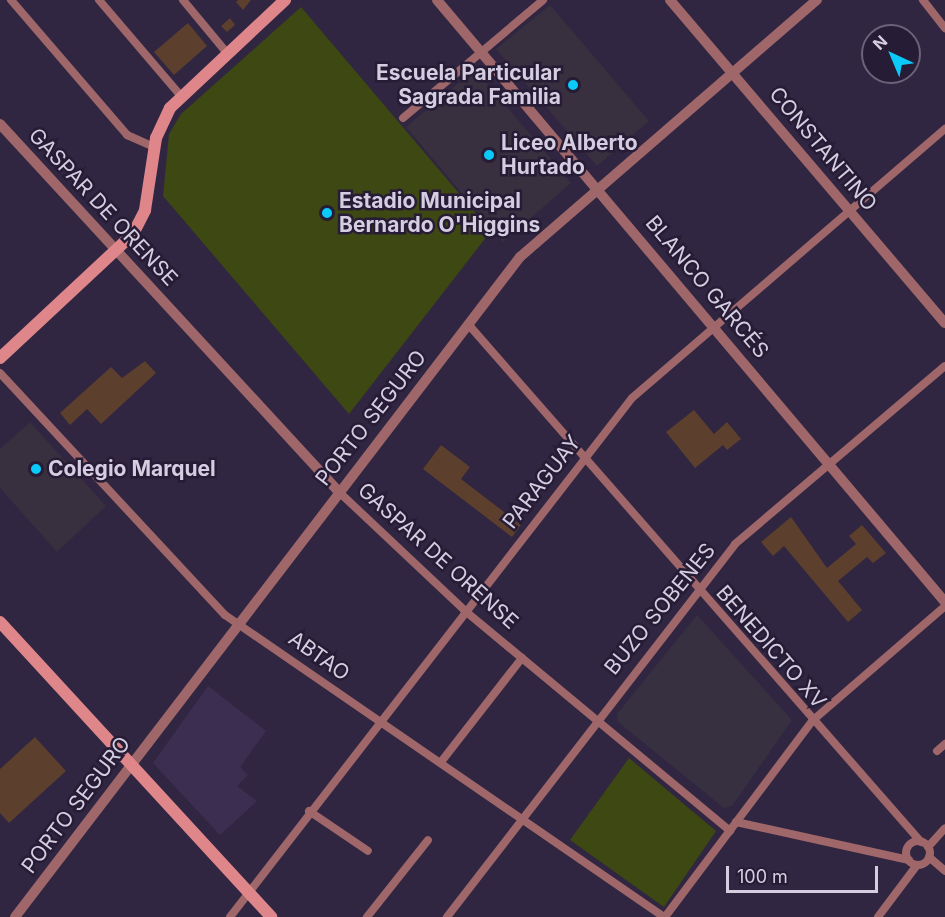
<!DOCTYPE html>
<meta charset="utf-8">
<style>
body{margin:0}
#map{position:relative;width:945px;height:917px;overflow:hidden;background:#302641;font-family:Inter,sans-serif}
div>[style]{position:absolute}
.commercial>*{inset:0;background:#373040}
.built>*{inset:0;background:#3c2e50}
.education>*{inset:0;background:#382f3f}
.green>*{inset:0;background:#3e4812}
.building>*{inset:0;background:#5c3f2d}
.minor>*{height:8px;margin:-4px;padding:0 4px;transform-origin:4px;border-radius:4px;background:#9f6769}
.minor>.ring{margin:-4px;padding:0;box-sizing:content-box;background:none;border:8px solid #9f6769;border-radius:50%}
.tertiary>*{height:10px;margin:-5px;padding:0 5px;transform-origin:5px;border-radius:5px;background:#9f6769}
.secondary>*{height:12px;margin:-6px;padding:0 6px;transform-origin:6px;border-radius:6px;background:#df868b}
.dots>*{width:16px;height:16px;translate:-50% -50%;box-sizing:border-box;border:3px solid #271c36;border-radius:50%}
span{translate:-50% -50%;white-space:nowrap;text-align:center;line-height:1.15;-webkit-text-stroke:5px #271c36;paint-order:stroke}
.poi-label{font-size:21px;color:#d4cee0;font-weight:700}
.right{translate:-100% -50%;text-align:right}
.left{translate:0 -50%;text-align:left}
.street-label{font-size:21px;color:#d4cee0}
.north{position:absolute;left:861px;top:24px;width:60px;height:60px;box-sizing:border-box;background:#271c36;border:2px solid #6c637a;border-radius:50%;rotate:316deg;font-size:16px;font-weight:700;line-height:24px;text-align:center;color:#d4cee0}
.north::after{content:'';display:block;margin:auto;width:21px;height:27px;background:#0acafa;clip-path:polygon(50% 0,100% 100%,50% 72%,0 100%)}
.scale{position:absolute;left:726px;top:866px;width:152px;height:27px;box-sizing:border-box;border:3px solid #d4cee0;border-top:0;padding-left:8px;font-size:18px;line-height:21px;white-space:nowrap;color:#d4cee0;-webkit-text-stroke:4px #271c36;paint-order:stroke}
</style>
<div id="map">
<div class="commercial">
<i style="clip-path:polygon(697px 615px,792px 720px,732px 806px,724px 808px,618px 722px,617px 714px)"></i>
</div>
<div class="built">
<i style="clip-path:polygon(208px 686px,266px 731px,240px 767px,248px 775px,237px 786px,257px 801px,220px 835px,153px 763px)"></i>
</div>
<div class="education">
<i style="clip-path:polygon(550px 5px,649px 121px,597px 166px,496px 49px)"></i>
<i style="clip-path:polygon(475px 69px,571px 183px,503px 242px,406px 127px)"></i>
<i style="clip-path:polygon(30px 422px,106px 506px,57px 552px,0 488px,0 449px)"></i>
</div>
<div class="green">
<i style="clip-path:polygon(301px 7px,491px 231px,349px 414px,163px 196px,169px 134px,181px 114px)"></i>
<i style="clip-path:polygon(629px 758px,716px 831px,664px 907px,570px 840px)"></i>
</div>
<div class="building">
<i style="clip-path:polygon(251px 0,243px 10px,236px 2px,238px 0)"></i>
<i style="clip-path:polygon(230px 18px,235px 25px,227px 32px,221px 26px)"></i>
<i style="clip-path:polygon(188px 23px,207px 46px,174px 75px,154px 52px)"></i>
<i style="clip-path:polygon(145px 361px,156px 373px,101px 424px,87px 409px,70px 425px,60px 413px,111px 367px,122px 378px)"></i>
<i style="clip-path:polygon(694px 410px,714px 434px,727px 422px,741px 439px,727px 450px,723px 445px,695px 468px,666px 432px)"></i>
<i style="clip-path:polygon(441px 445px,470px 467px,461px 479px,521px 525px,512px 537px,423px 469px)"></i>
<i style="clip-path:polygon(791px 517px,827px 568px,856px 544px,849px 536px,862px 525px,886px 553px,873px 563px,867px 557px,838px 581px,862px 610px,848px 622px,784px 546px,773px 556px,761px 542px)"></i>
<i style="clip-path:polygon(35px 737px,66px 771px,9px 823px,0 813px,0 769px)"></i>
</div>
<div class="minor">
<i style="left:11px;top:0;width:178px;rotate:49.3deg"></i>
<i style="left:127px;top:135px;width:30px;rotate:24deg"></i>
<i style="left:99px;top:0;width:125px;rotate:49.5deg"></i>
<i style="left:183px;top:0;width:69px;rotate:50.3deg"></i>
<i style="left:923px;top:0;width:36px;rotate:52deg"></i>
<i style="left:403px;top:118px;width:183px;rotate:-40.1deg"></i>
<i style="left:468px;top:324px;width:688px;rotate:48.83deg"></i>
<i style="left:0;top:373px;width:330px;rotate:47.1deg"></i>
<i style="left:225px;top:615px;width:533px;rotate:34.53deg"></i>
<i style="left:339px;top:492px;width:172px;rotate:43.3deg"></i>
<i style="left:464px;top:610px;width:346px;rotate:39.7deg"></i>
<i style="left:937px;top:751px;width:11px;rotate:-41deg"></i>
<i style="left:441px;top:762px;width:132px;rotate:-52.1deg"></i>
<i style="left:309px;top:811px;width:71px;rotate:34.1deg"></i>
<i style="left:736px;top:822px;width:177px;rotate:12.4deg"></i>
<i class="ring" style="left:906px;top:841px;width:16px;height:16px"></i>
<i style="left:928px;top:847px;width:25px;rotate:-48deg"></i>
<i style="left:929px;top:857px;width:21px;rotate:41deg"></i>
<i style="left:230px;top:917px;width:656px;rotate:-52.24deg"></i>
<i style="left:632px;top:398px;width:413px;rotate:-40.7deg"></i>
<i style="left:367px;top:917px;width:98px;rotate:-51.6deg"></i>
<i style="left:447px;top:917px;width:471px;rotate:-52.3deg"></i>
<i style="left:735px;top:544px;width:275px;rotate:-40.3deg"></i>
<i style="left:665px;top:917px;width:245px;rotate:-53.1deg"></i>
<i style="left:812px;top:721px;width:176px;rotate:-40.8deg"></i>
<i style="left:878px;top:917px;width:65px;rotate:-53.1deg"></i>
</div>
<div class="tertiary">
<i style="left:437px;top:0;width:788px;rotate:49.84deg"></i>
<i style="left:670px;top:0;width:424px;rotate:49.6deg"></i>
<i style="left:0;top:124px;width:500px;rotate:47.35deg"></i>
<i style="left:15px;top:917px;width:831px;rotate:-52.58deg"></i>
<i style="left:520px;top:257px;width:393px;rotate:-40.9deg"></i>
</div>
<div class="secondary">
<i style="left:0;top:358px;width:182px;rotate:-43deg"></i>
<i style="left:133px;top:234px;width:27px;rotate:-63deg"></i>
<i style="left:145px;top:210px;width:73px;rotate:-81.3deg"></i>
<i style="left:156px;top:138px;width:33px;rotate:-65deg"></i>
<i style="left:170px;top:108px;width:158px;rotate:-43.2deg"></i>
<i style="left:0;top:622px;width:401px;rotate:47.4deg"></i>
</div>
<div class="dots">
<i style="left:573px;top:85px;background:#0acafa"></i>
<i style="left:489px;top:155px;background:#0acafa"></i>
<i style="left:327px;top:213px;background:#0acafa"></i>
<i style="left:36px;top:469px;background:#0acafa"></i>
</div>
<div class="poi-label">
<span class="right" style="left:561px;top:85px">Escuela Particular<br>Sagrada Familia</span>
<span class="left" style="left:501px;top:155px">Liceo Alberto<br>Hurtado</span>
<span class="left" style="left:339px;top:213px">Estadio Municipal<br>Bernardo O'Higgins</span>
<span class="left" style="left:48px;top:469px">Colegio Marquel</span>
</div>
<div class="street-label">
<span style="left:823px;top:149px;rotate:50deg">CONSTANTINO</span>
<span style="left:103px;top:207px;rotate:47deg">GASPAR DE ORENSE</span>
<span style="left:707px;top:287px;rotate:50deg">BLANCO GARCÉS</span>
<span style="left:371px;top:418px;rotate:-52deg">PORTO SEGURO</span>
<span style="left:542px;top:482px;rotate:-52deg">PARAGUAY</span>
<span style="left:438px;top:556px;rotate:42deg">GASPAR DE ORENSE</span>
<span style="left:660px;top:609px;rotate:-51deg">BUZO SOBENES</span>
<span style="left:771px;top:647px;rotate:49deg">BENEDICTO XV</span>
<span style="left:319px;top:656px;rotate:35deg">ABTAO</span>
<span style="left:76px;top:805px;rotate:-53deg">PORTO SEGURO</span>
</div>
<div class="north">N</div>
<div class="scale">100 m</div>
</div>
